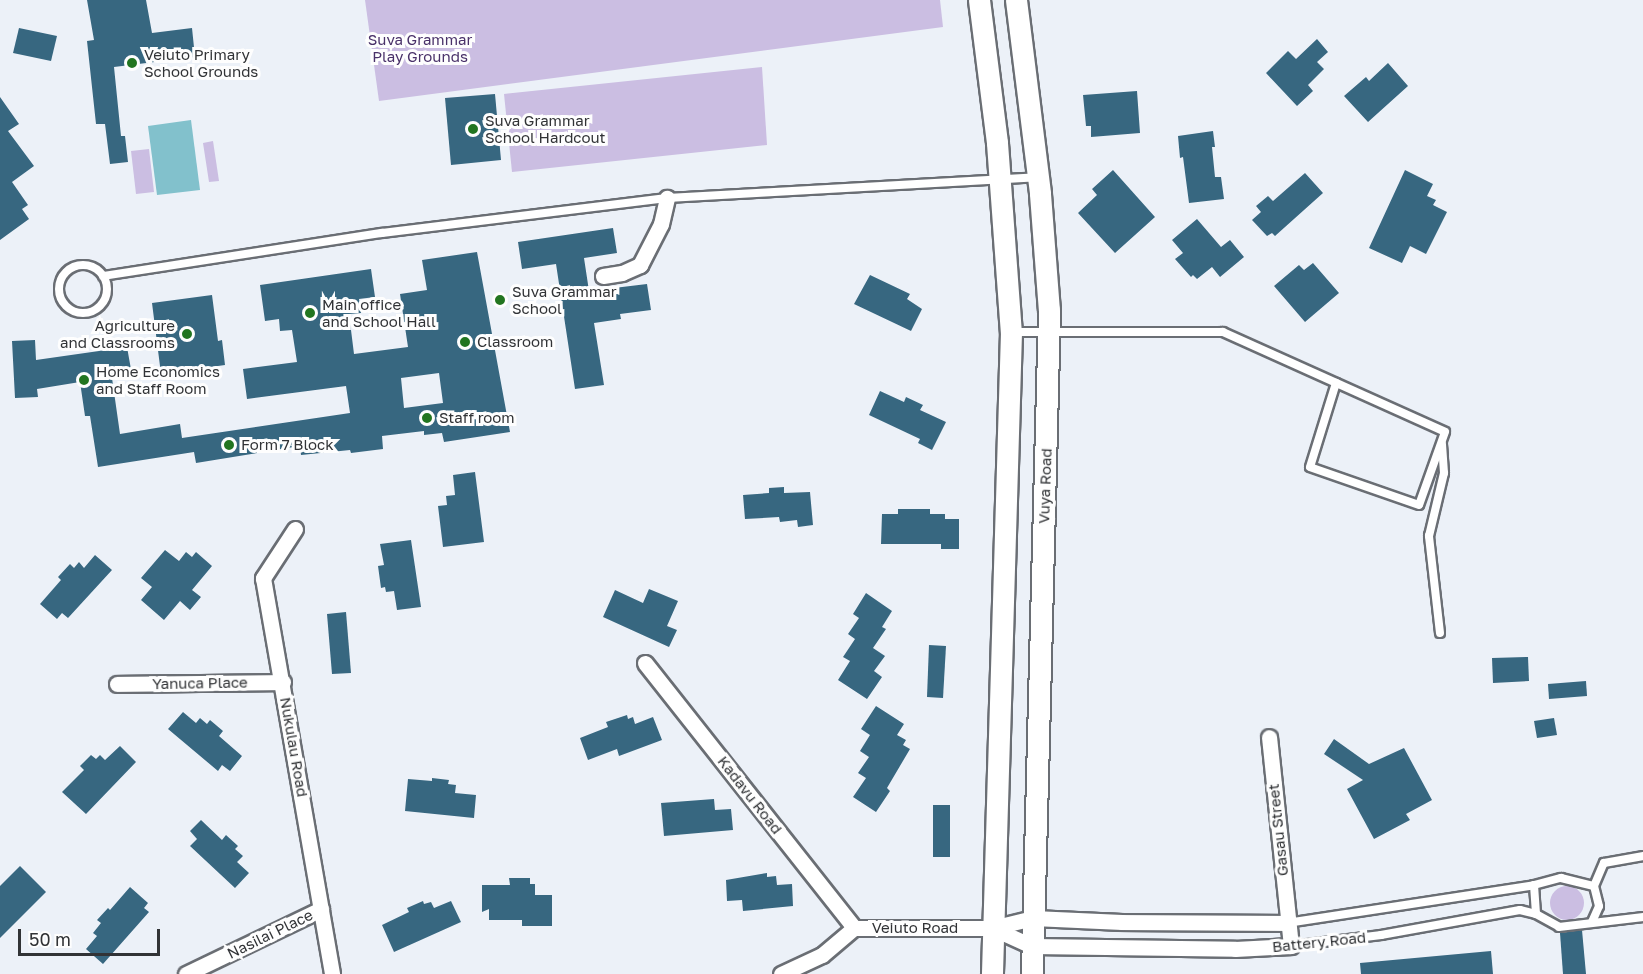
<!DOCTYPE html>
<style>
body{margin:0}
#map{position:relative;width:1643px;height:974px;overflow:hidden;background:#ecf1f8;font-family:"Golos Text",sans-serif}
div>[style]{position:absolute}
.green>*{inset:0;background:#cbbee2}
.round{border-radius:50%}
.water>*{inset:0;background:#82c1cc}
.building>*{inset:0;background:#376780}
.roads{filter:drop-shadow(2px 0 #6a6e74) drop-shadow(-2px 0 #6a6e74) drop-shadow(0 2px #6a6e74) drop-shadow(0 -2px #6a6e74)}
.service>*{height:8px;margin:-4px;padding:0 4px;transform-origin:4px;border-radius:4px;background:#fff}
.service>.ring{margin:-4px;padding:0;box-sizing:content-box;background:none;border:8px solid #fff;border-radius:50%}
.minor>*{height:15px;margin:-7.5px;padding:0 7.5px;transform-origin:7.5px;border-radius:7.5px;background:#fff}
.secondary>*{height:21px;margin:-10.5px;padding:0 10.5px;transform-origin:10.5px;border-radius:10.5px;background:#fff}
.dots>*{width:16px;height:16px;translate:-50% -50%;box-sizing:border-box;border:3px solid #fefefe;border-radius:50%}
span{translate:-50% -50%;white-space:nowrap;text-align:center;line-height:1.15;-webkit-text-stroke:6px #fefefe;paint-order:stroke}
.park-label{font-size:15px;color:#493169}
.poi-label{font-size:15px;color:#313336}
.left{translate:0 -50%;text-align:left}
.right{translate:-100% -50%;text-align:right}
.street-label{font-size:15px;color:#313336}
.scale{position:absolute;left:18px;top:929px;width:142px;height:27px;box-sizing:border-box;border:3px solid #313336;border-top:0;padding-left:8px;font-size:18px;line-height:21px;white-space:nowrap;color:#313336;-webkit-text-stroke:4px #fefefe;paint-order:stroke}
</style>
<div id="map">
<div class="green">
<i style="clip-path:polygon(365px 0,940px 0,943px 27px,379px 101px)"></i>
<i style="clip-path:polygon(762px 67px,767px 145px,512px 172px,504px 94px)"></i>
<i style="clip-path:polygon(213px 141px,219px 181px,209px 182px,203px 143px)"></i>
<i style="clip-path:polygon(149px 149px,154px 192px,136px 194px,131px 151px)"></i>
<i class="round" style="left:1550px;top:886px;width:34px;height:34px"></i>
</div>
<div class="water">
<i style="clip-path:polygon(191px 120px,200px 190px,157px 195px,148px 126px)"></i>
</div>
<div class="building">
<i style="clip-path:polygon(87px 0,146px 0,152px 33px,192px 28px,195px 57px,114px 67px,121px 136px,125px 136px,128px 162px,110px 164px,105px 124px,96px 124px,87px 41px,94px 40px)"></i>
<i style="clip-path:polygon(19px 28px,57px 36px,51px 61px,13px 53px)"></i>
<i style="clip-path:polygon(1317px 39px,1328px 52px,1317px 62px,1324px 69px,1308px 85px,1313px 91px,1297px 106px,1266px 73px,1288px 51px,1296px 59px)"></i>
<i style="clip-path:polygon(1388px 63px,1408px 86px,1368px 122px,1344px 96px,1366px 77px,1369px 81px)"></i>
<i style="clip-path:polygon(1137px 91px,1140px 133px,1091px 137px,1091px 126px,1086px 126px,1083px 95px)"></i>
<i style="clip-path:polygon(495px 94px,501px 160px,451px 165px,445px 98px)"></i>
<i style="clip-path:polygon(0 97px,19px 124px,8px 131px,34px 166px,12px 182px,28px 205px,22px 209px,29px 219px,0 240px)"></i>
<i style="clip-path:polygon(1213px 131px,1215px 147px,1212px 147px,1215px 177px,1221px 177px,1224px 199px,1189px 203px,1183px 157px,1180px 158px,1178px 136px)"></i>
<i style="clip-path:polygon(1113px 170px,1155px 217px,1115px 253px,1078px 213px,1097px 195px,1092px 189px)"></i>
<i style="clip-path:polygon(1405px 170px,1433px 184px,1427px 196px,1436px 200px,1433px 205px,1447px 212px,1426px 254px,1410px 246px,1402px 263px,1369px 248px)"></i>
<i style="clip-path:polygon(1305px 173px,1323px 193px,1275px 236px,1272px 233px,1267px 236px,1252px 220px,1261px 212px,1256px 206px,1268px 196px,1273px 201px)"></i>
<i style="clip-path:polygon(1197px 219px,1221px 247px,1230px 240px,1244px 257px,1220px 277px,1212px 267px,1197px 279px,1193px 275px,1191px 277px,1175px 259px,1183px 253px,1172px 240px)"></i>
<i style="clip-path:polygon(613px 228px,617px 253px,584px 258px,589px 291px,647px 284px,651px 310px,620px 314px,621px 319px,594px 323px,604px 385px,575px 389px,556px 264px,522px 269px,518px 242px)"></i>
<i style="clip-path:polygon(evenodd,477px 252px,510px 432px,444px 442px,442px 433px,424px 435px,424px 431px,382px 436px,383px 449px,351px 453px,350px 450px,301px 455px,300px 446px,196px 463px,194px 452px,98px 467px,90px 416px,85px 416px,80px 382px,37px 389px,38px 397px,15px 398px,12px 341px,35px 340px,36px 360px,127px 347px,132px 375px,112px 378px,120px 434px,180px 424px,182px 438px,350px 413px,346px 386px,247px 399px,243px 369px,297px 362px,292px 330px,280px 331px,279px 319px,265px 321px,260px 285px,371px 269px,375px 297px,359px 299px,361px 313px,349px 314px,354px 354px,408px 347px,400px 294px,427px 290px,422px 260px,477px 252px,439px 373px,443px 403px,404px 408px,401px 378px,439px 373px)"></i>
<i style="clip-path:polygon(1313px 263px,1339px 293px,1305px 322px,1274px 286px,1299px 265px,1304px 270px)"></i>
<i style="clip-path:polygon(870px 275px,910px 294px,907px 299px,922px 309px,911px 331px,854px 304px)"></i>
<i style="clip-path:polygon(212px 295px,218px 341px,222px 340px,225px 365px,161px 374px,152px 303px)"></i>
<i style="clip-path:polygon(880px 391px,904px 402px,906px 397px,923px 405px,920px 410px,946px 422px,932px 450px,918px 443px,920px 439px,869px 415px)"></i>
<i style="clip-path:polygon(475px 472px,484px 542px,443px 547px,438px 506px,447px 505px,446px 496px,455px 495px,453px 475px)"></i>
<i style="clip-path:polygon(784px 487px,784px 493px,810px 492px,813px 525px,798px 527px,797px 520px,780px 522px,779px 517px,745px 519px,743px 495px,769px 493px,769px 488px)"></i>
<i style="clip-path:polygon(898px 509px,930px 509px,930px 514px,945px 514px,945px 519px,959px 519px,959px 549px,941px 549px,941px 544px,881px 544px,882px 514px,898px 514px)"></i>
<i style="clip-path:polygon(411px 540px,421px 607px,397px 610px,394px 591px,386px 592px,385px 587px,381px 588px,378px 566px,384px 565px,380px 544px)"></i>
<i style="clip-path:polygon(165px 550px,179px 561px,186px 552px,192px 557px,196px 552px,212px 566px,192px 590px,201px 597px,190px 610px,180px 601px,164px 620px,141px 600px,152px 587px,141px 578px)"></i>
<i style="clip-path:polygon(95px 555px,112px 570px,68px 618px,62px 613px,57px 619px,40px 604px,61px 580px,58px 577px,70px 564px,74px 568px,79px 562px,84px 568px)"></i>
<i style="clip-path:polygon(649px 589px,678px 601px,667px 626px,677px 630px,669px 647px,603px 617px,615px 590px,643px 603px)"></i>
<i style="clip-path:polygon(866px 593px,892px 611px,882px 627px,886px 629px,873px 648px,885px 656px,874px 671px,882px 677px,867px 699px,838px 680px,850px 661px,843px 657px,855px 639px,848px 634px,859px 618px,853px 614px)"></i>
<i style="clip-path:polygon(346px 612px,351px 673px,332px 674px,327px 614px)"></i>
<i style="clip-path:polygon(929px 645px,946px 646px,943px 698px,927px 697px)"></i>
<i style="clip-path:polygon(1528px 657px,1529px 681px,1493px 683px,1492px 658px)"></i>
<i style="clip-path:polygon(1586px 681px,1587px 696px,1549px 699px,1548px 684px)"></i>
<i style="clip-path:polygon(876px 706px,904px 724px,897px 735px,906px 740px,903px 745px,910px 749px,887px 788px,890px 791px,876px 812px,853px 797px,866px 778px,858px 773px,869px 757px,860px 751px,870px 735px,861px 729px)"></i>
<i style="clip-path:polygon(183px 712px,196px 723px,200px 718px,207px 724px,210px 720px,223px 731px,219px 736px,242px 756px,230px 771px,222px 765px,218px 771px,168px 729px)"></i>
<i style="clip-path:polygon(627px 715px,628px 719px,633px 717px,635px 724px,653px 717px,662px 740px,619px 756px,617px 749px,588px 760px,580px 738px,608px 727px,606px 722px)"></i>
<i style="clip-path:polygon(1554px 718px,1557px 735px,1537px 738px,1534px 721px)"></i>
<i style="clip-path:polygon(1334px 739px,1369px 764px,1404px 748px,1432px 800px,1406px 814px,1410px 820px,1374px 839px,1347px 789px,1363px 780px,1324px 754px)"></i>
<i style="clip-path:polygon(120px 746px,136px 762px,86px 814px,62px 792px,84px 770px,80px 766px,91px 755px,96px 759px,100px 755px,105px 760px)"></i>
<i style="clip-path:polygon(432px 778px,449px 780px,448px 784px,456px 785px,455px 793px,476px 795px,474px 818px,405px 811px,408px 779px,432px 781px)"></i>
<i style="clip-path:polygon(714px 799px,715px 810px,731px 809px,733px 830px,664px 836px,661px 803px)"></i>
<i style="clip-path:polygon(933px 805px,950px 805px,950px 857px,933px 857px)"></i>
<i style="clip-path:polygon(201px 820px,222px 840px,226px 835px,238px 846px,235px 849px,243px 856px,237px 862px,249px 873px,235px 888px,190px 846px,197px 839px,190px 831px)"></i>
<i style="clip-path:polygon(20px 866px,46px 892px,0 938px,0 886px)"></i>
<i style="clip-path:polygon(767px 873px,767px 877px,776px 876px,777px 885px,792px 884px,793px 906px,743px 911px,742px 900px,727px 901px,726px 880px)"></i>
<i style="clip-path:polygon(509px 878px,530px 878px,530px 884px,535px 884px,535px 895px,552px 895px,552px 926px,522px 926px,522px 920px,489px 920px,489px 909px,482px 912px,482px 885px,510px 885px)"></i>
<i style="clip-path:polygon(130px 887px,148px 903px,144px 908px,149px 912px,103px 964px,86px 949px,97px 936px,93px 933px,101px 923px,97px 920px,108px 908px,110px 910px)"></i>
<i style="clip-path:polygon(423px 901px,424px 904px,431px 902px,434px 908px,451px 901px,461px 922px,394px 952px,382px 925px,409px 912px,407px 908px)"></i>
<i style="clip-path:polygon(1582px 930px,1586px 974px,1563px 974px,1560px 933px)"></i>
<i style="clip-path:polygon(1491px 951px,1493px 974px,1361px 974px,1360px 963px)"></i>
</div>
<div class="roads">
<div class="service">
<i class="ring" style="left:59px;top:265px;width:40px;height:40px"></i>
<i style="left:103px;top:276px;width:282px;rotate:-8.8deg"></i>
<i style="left:382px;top:233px;width:287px;rotate:-7deg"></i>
<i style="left:667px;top:198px;width:371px;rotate:-3.2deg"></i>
<i style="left:1011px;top:332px;width:212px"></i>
<i style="left:1223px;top:332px;width:243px;rotate:24.2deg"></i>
<i style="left:1445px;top:432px;width:77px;rotate:109.6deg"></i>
<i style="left:1419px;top:505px;width:115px;rotate:-160.8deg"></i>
<i style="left:1310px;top:467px;width:88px;rotate:-72.8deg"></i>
<i style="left:1440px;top:633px;width:98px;rotate:-96.5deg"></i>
<i style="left:1429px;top:536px;width:65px;rotate:-76.6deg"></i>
<i style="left:1444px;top:473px;width:29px;rotate:-94deg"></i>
<i style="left:1534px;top:885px;width:29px;rotate:86deg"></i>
<i style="left:1592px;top:922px;width:17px;rotate:-66deg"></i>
<i style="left:1599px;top:906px;width:21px;rotate:-104deg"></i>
<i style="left:1594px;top:886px;width:25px;rotate:-67deg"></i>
<i style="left:1604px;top:863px;width:40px;rotate:-10deg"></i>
<i style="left:1287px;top:923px;width:250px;rotate:-8.7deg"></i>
<i style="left:1534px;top:885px;width:28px;rotate:-15deg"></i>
<i style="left:1561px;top:878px;width:34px;rotate:14deg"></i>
<i style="left:1291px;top:946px;width:91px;rotate:-7deg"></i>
<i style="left:1381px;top:935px;width:141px;rotate:-10.2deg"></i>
<i style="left:1520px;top:910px;width:16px;rotate:14deg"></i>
<i style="left:1536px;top:914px;width:26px;rotate:29deg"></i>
<i style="left:1559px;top:927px;width:85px;rotate:-6.8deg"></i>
</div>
<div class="minor">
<i style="left:603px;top:276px;width:19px;rotate:-9deg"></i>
<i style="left:622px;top:273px;width:20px;rotate:-24deg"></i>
<i style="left:640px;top:265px;width:46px;rotate:-62.9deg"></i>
<i style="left:661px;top:224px;width:27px;rotate:-77deg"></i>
<i style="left:295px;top:529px;width:59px;rotate:123.1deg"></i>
<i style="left:263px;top:578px;width:402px;rotate:80.1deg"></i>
<i style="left:645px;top:663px;width:337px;rotate:51.7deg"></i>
<i style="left:117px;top:684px;width:166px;rotate:-0.7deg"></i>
<i style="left:992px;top:928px;width:44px;rotate:24.2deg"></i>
<i style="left:1032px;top:946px;width:203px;rotate:0.8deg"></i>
<i style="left:1235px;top:949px;width:56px;rotate:-3.1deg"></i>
<i style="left:1291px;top:946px;width:210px;rotate:-96deg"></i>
<i style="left:186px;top:974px;width:150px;rotate:-25.7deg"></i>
<i style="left:781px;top:974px;width:45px;rotate:-24.9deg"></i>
<i style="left:822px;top:955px;width:42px;rotate:-40.2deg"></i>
<i style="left:854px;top:928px;width:138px"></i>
<i style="left:992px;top:928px;width:42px;rotate:-13.7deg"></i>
<i style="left:1033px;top:918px;width:89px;rotate:2.6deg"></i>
<i style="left:1122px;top:922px;width:165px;rotate:0.3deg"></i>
</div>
<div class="secondary">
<i style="left:979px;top:0;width:144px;rotate:82.8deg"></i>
<i style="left:997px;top:143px;width:190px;rotate:85.8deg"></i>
<i style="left:1011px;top:332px;width:642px;rotate:91.7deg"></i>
<i style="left:1016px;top:0;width:195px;rotate:82.9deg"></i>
<i style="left:1040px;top:194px;width:116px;rotate:85.6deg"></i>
<i style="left:1049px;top:310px;width:664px;rotate:91.47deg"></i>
</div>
</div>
<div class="dots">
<i style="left:132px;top:63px;background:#227520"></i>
<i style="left:473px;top:129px;background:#227520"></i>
<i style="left:500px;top:300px;background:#227520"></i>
<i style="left:310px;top:313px;background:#227520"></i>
<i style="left:187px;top:334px;background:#227520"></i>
<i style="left:465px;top:342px;background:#227520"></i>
<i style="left:84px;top:380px;background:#227520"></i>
<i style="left:427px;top:418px;background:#227520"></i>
<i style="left:229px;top:445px;background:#227520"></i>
</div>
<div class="park-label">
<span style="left:420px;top:48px">Suva Grammar<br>Play Grounds</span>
</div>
<div class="poi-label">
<span class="left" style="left:144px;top:63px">Veiuto Primary<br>School Grounds</span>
<span class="left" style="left:485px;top:129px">Suva Grammar<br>School Hardcout</span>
<span class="left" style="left:512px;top:300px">Suva Grammar<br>School</span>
<span class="left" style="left:322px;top:313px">Main office<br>and School Hall</span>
<span class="right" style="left:175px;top:334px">Agriculture<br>and Classrooms</span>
<span class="left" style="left:477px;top:342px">Classroom</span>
<span class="left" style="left:96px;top:380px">Home Economics<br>and Staff Room</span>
<span class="left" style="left:439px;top:418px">Staff room</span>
<span class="left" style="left:241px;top:445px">Form 7 Block</span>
</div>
<div class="street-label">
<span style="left:1045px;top:486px;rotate:-88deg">Vuya Road</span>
<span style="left:200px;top:683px;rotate:-1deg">Yanuca Place</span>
<span style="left:294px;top:747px;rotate:80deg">Nukulau Road</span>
<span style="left:750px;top:795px;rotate:52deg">Kadavu Road</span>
<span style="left:1278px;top:830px;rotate:-96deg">Gasau Street</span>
<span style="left:915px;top:928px">Veiuto Road</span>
<span style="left:270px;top:934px;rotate:-26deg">Nasilai Place</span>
<span style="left:1319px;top:942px;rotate:-6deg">Battery Road</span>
</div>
<div class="scale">50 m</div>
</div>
